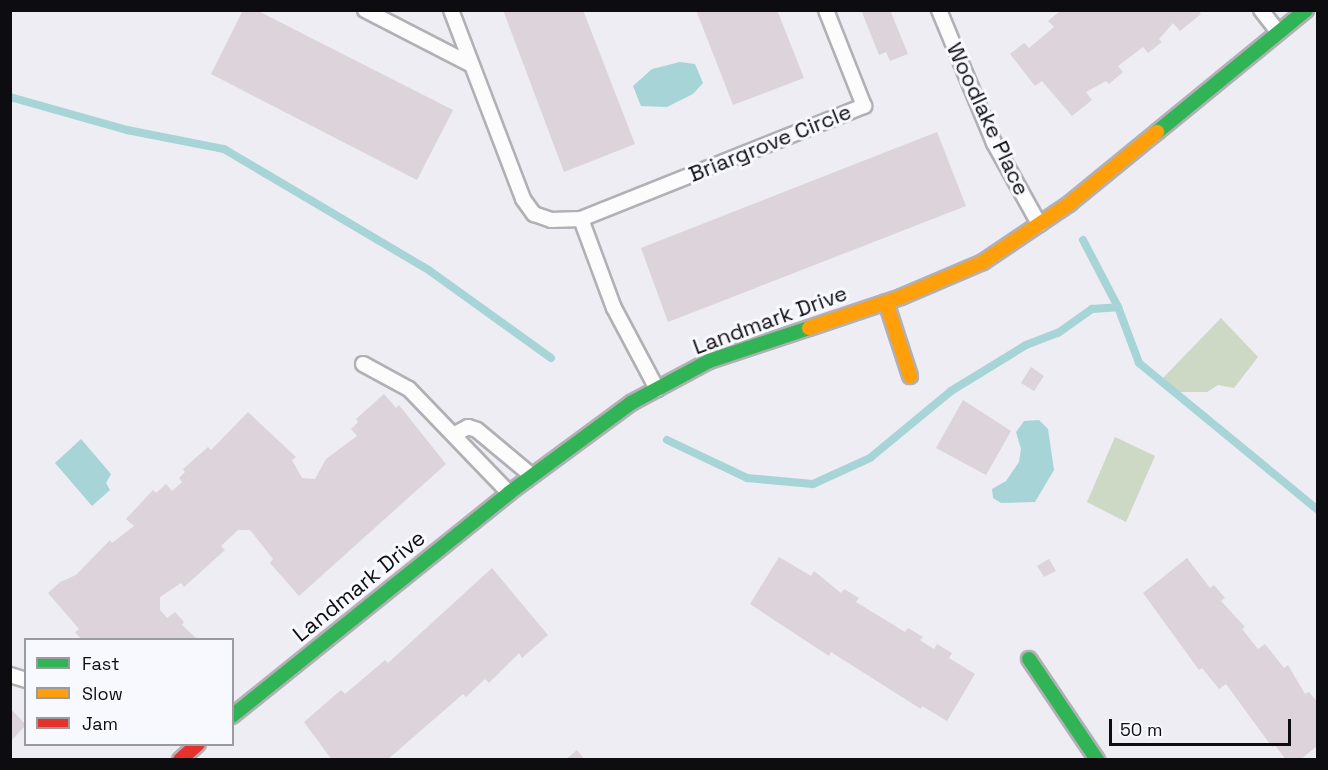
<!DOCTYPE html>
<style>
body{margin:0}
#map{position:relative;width:1328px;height:770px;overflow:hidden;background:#ededf3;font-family:"Space Grotesk",sans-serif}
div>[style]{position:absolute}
.green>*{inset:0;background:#cdd8c5}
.water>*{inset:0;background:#a7d4d6}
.stream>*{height:8px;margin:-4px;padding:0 4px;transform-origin:4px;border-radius:4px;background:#a7d4d6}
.building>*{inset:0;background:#dcd3db}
.roads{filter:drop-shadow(2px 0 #b0b0b5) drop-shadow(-2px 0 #b0b0b5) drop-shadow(0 2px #b0b0b5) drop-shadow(0 -2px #b0b0b5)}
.lane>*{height:14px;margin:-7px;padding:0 7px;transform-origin:7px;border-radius:7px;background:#fcfcfd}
.fast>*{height:14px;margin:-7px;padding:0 7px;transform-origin:7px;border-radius:7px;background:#30b455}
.slow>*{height:14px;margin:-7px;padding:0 7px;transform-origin:7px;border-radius:7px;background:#ff9f0a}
.jam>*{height:14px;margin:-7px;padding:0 7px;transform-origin:7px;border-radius:7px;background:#e5322d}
span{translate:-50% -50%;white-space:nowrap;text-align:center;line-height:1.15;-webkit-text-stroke:6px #f8f8ff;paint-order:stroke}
.street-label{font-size:22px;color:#0d0d11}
.frame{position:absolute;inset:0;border:12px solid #0d0d11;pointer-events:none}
.legend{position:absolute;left:24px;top:638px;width:210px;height:108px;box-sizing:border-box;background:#f8f8ff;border:2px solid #9a9aa0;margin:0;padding:8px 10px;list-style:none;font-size:18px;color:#0d0d11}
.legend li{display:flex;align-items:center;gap:12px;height:30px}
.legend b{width:30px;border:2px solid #9a9aa0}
.scale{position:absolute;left:1109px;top:719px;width:182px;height:27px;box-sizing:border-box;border:3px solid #0d0d11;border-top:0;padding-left:8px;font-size:18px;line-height:21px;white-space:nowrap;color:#0d0d11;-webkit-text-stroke:4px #f8f8ff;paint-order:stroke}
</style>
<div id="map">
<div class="green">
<i style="clip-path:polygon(1221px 318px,1258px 357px,1234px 388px,1218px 385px,1207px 392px,1175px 392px,1161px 380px)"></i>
<i style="clip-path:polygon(1115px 437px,1155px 456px,1126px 522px,1087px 502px)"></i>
</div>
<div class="water">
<i style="clip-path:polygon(680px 62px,695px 64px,703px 83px,693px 94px,667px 107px,641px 106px,633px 86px,652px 69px)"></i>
<i style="clip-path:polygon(1039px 420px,1048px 429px,1054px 470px,1035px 502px,1001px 503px,993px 498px,992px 489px,1006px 481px,1019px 462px,1021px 449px,1016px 432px,1024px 421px)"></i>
<i style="clip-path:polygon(81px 439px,111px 474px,106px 483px,110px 490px,92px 506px,55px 463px)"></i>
</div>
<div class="stream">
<i style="left:10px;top:97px;width:122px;rotate:15.8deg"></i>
<i style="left:127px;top:130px;width:99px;rotate:11.1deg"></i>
<i style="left:224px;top:149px;width:239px;rotate:30.6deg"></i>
<i style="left:430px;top:271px;width:149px;rotate:35.7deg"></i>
<i style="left:1083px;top:240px;width:76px;rotate:62.4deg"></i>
<i style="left:1118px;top:307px;width:60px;rotate:69.4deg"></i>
<i style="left:1139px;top:363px;width:232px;rotate:39.4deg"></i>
<i style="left:667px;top:440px;width:89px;rotate:25.4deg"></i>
<i style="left:747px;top:478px;width:66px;rotate:5.2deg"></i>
<i style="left:813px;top:484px;width:63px;rotate:-24.5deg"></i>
<i style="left:870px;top:458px;width:105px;rotate:-39.6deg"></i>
<i style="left:951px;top:391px;width:88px;rotate:-31.5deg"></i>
<i style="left:1026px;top:345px;width:34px;rotate:-21deg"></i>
<i style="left:1058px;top:333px;width:42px;rotate:-35.2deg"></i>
<i style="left:1092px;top:309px;width:26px;rotate:-4deg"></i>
</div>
<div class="building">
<i style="clip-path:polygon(243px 10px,256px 10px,453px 110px,417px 180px,211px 74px)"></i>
<i style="clip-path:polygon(503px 10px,583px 10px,635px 144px,564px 172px)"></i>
<i style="clip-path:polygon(696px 10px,777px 10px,804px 78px,733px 105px)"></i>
<i style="clip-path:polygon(861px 10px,890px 10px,908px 54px,890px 61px,886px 52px,879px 55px)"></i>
<i style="clip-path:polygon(1061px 10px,1198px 10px,1201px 14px,1180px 31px,1173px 23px,1159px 39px,1162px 42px,1148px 53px,1143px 47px,1118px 66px,1123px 72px,1109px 84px,1106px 81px,1086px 92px,1092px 100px,1072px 116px,1042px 81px,1035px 86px,1010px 54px,1024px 43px,1029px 48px,1054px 27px,1048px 21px)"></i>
<i style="clip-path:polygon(937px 132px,966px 206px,668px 322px,641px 248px)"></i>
<i style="clip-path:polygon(1031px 367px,1044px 376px,1034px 391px,1021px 383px)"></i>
<i style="clip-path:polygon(384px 394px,396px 408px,399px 405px,446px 464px,299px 596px,270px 563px,273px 559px,250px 530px,238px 530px,221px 546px,225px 550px,184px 587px,181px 583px,160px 597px,160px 610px,167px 618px,175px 612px,184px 622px,182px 625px,198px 640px,82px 640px,75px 632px,79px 629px,48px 593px,60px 582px,76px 575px,110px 540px,112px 543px,134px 526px,126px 519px,153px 490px,156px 493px,166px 484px,172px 491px,182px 482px,179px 478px,185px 472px,183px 469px,208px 447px,211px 450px,248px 412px,296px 457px,292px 460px,302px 478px,315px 479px,326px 459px,357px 436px,351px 429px,358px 422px,356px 419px)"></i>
<i style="clip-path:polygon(963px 400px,1011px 431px,986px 475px,936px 448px)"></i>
<i style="clip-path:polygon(779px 557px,811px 576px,814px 571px,841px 593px,844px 589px,859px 598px,856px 602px,905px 632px,908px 628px,923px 637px,920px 640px,934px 649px,937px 644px,952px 653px,949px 658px,975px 674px,947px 721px,922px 706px,921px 709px,831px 652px,829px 656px,750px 604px)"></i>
<i style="clip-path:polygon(1187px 558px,1210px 588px,1214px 585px,1225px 598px,1221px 601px,1245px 627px,1242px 629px,1258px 649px,1265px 644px,1284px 668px,1288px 665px,1305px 694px,1309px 692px,1318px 703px,1318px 745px,1300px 760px,1286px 760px,1275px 745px,1272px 747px,1226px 684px,1219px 689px,1202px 668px,1199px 670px,1143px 593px)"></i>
<i style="clip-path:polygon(1049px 559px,1056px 571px,1044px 577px,1037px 566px)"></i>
<i style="clip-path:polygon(492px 568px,548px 635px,522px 658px,519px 653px,489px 683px,485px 679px,466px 697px,463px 694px,387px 760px,332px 760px,304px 722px,341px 690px,345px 694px,385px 660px,388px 663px)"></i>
<i style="clip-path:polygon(10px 708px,26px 725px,10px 742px)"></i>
<i style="clip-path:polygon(577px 750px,585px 760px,565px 760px)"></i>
</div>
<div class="roads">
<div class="lane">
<i style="left:365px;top:10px;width:118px;rotate:27.2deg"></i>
<i style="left:451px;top:10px;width:202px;rotate:69.1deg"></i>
<i style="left:523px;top:199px;width:19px;rotate:54deg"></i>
<i style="left:534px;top:214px;width:18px;rotate:19deg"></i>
<i style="left:551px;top:220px;width:30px;rotate:-2deg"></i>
<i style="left:581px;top:219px;width:305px;rotate:-21.8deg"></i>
<i style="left:864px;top:106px;width:103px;rotate:-111.6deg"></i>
<i style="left:939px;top:10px;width:144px;rotate:67.5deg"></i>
<i style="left:994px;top:143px;width:93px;rotate:60.9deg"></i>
<i style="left:1261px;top:10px;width:28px;rotate:52deg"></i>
<i style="left:581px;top:219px;width:95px;rotate:69.7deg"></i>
<i style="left:614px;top:308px;width:92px;rotate:62deg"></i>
<i style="left:363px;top:364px;width:52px;rotate:28.5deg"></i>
<i style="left:409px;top:389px;width:144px;rotate:46.1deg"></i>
<i style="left:455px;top:434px;width:15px;rotate:-28deg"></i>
<i style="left:468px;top:427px;width:9px;rotate:18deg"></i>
<i style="left:477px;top:430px;width:70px;rotate:39.8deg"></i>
<i style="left:10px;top:675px;width:17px;rotate:17deg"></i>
</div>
<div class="fast">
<i style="left:1157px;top:132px;width:193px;rotate:-39.3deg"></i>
<i style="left:1029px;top:659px;width:122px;rotate:56deg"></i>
<i style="left:232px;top:716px;width:356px;rotate:-38.8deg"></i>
<i style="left:509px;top:493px;width:152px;rotate:-36.4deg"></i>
<i style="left:631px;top:403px;width:89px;rotate:-28.3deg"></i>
<i style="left:709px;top:361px;width:105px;rotate:-18.3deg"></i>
</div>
<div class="slow">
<i style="left:886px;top:302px;width:78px;rotate:72deg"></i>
<i style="left:809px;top:328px;width:97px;rotate:-18.6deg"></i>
<i style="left:901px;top:297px;width:89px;rotate:-23.1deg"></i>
<i style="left:983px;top:262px;width:104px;rotate:-34deg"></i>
<i style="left:1069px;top:204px;width:114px;rotate:-39.3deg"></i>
</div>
<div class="jam">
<i style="left:180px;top:760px;width:24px;rotate:-42deg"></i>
</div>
</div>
<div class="street-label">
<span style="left:988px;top:119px;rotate:65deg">Woodlake Place</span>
<span style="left:770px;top:143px;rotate:-22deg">Briargrove Circle</span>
<span style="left:770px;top:320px;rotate:-20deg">Landmark Drive</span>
<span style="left:359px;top:586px;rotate:-39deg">Landmark Drive</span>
</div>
<div class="frame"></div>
<ul class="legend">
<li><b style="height:8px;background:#30b455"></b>Fast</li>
<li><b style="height:8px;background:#ff9f0a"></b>Slow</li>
<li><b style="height:8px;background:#e5322d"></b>Jam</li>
</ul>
<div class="scale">50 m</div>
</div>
